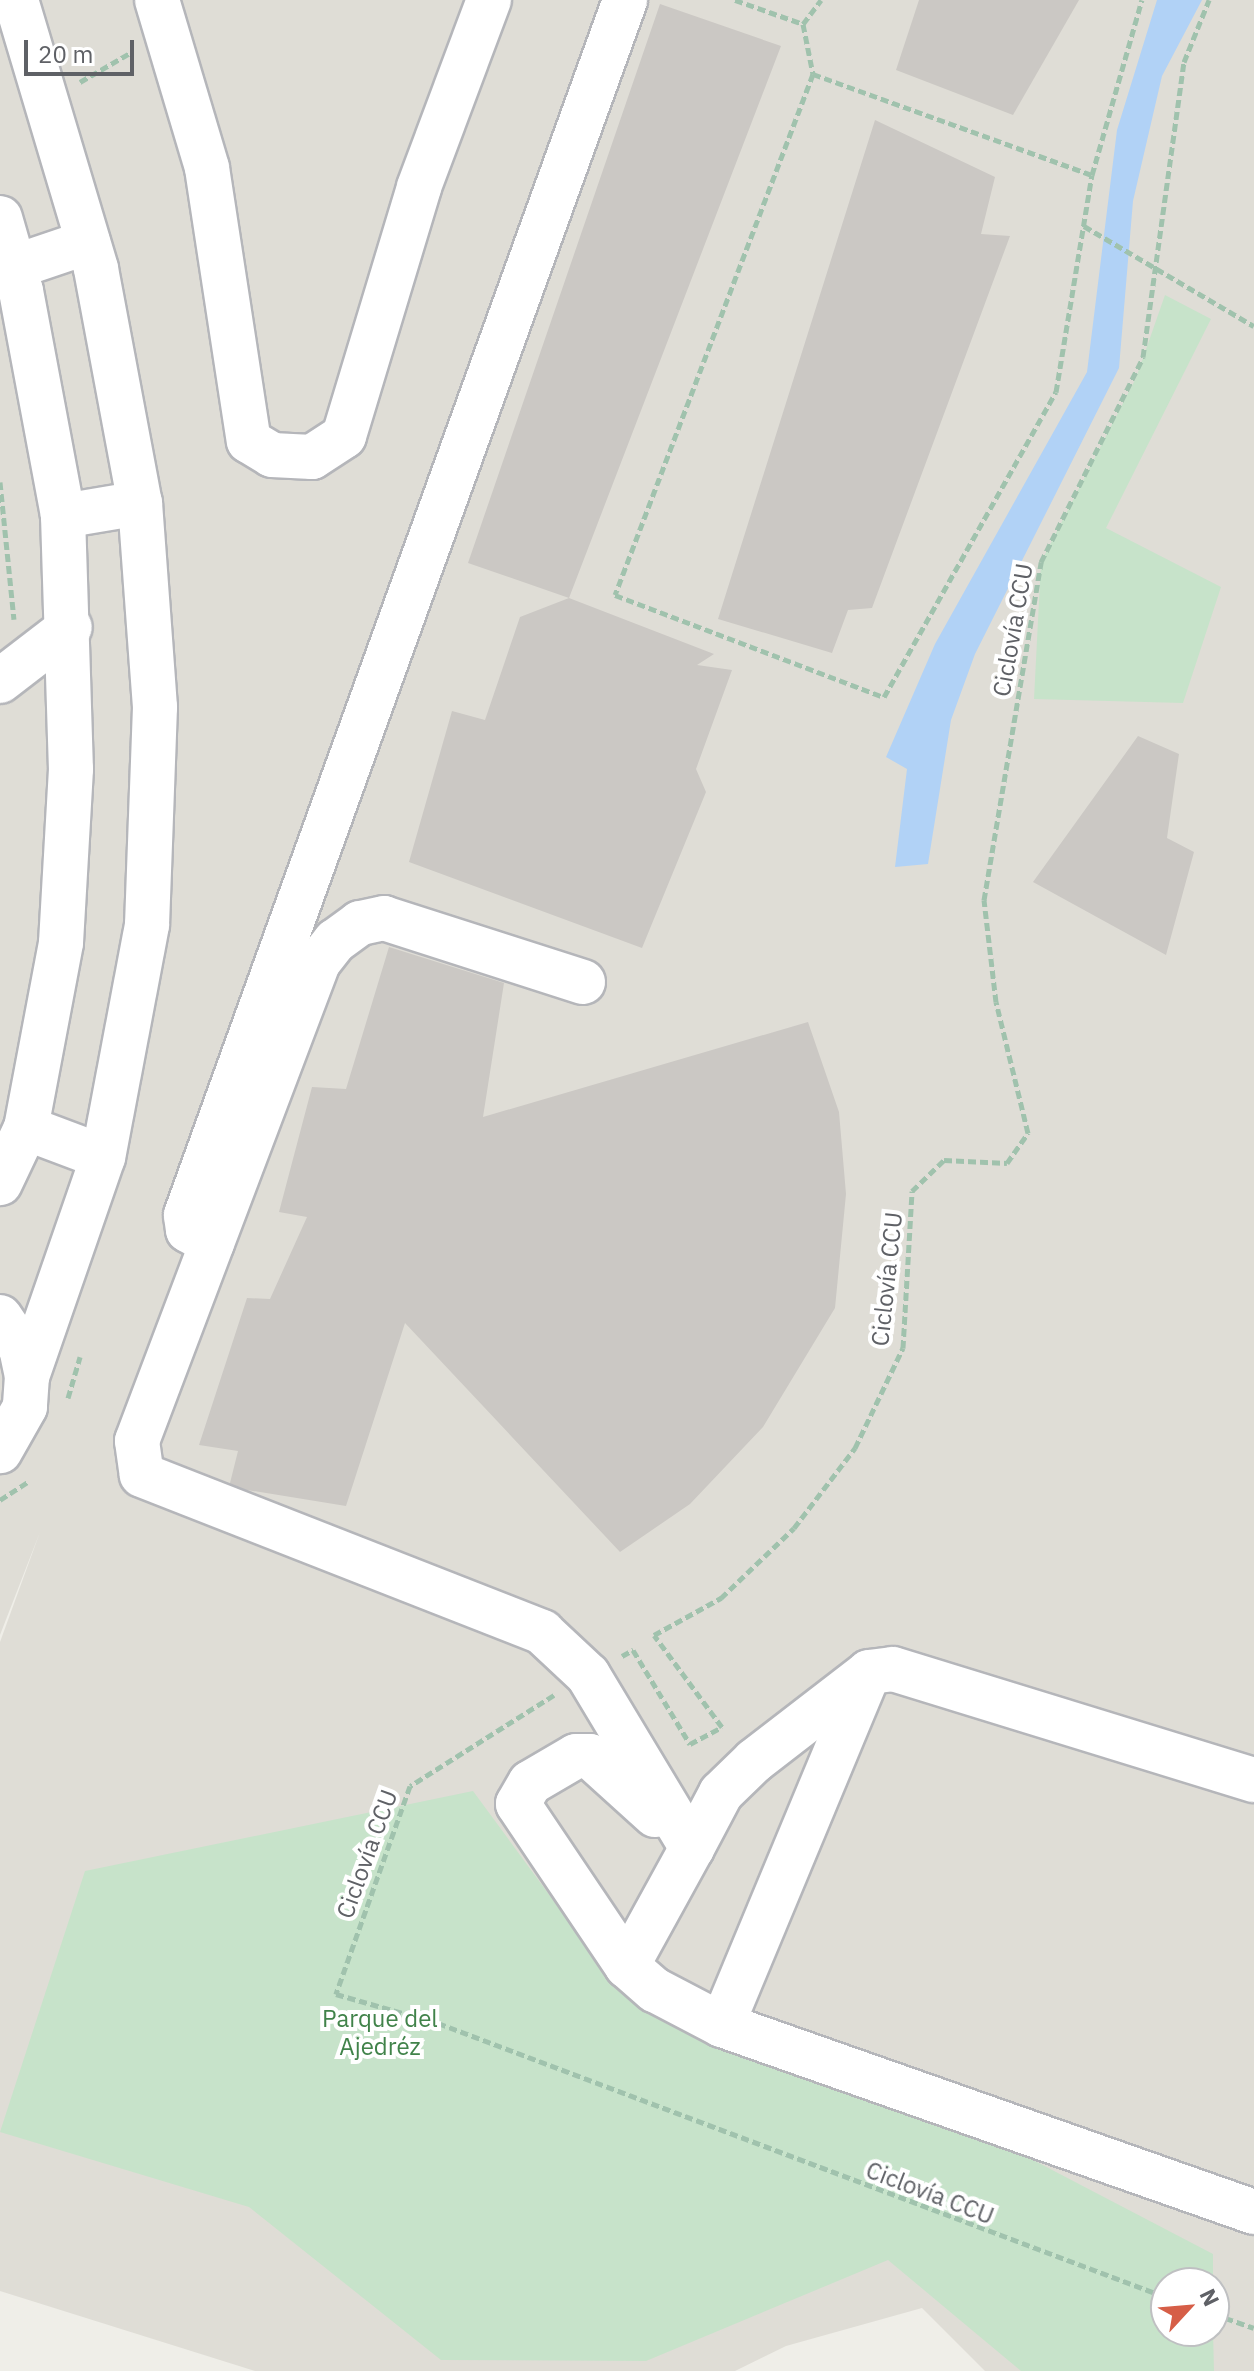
<!DOCTYPE html>
<meta charset="utf-8">
<style>
body{margin:0}
#map{position:relative;width:1254px;height:2371px;overflow:hidden;background:#efeee8;font-family:"IBM Plex Sans",sans-serif}
div>[style]{position:absolute}
.education>*{inset:0;background:#dfddd6}
.green>*{inset:0;background:#c7e3ca}
.water>*{inset:0;background:#b1d2f6}
.building>*{inset:0;background:#cbc8c4}
.path>*{height:5px;margin-top:-2.5px;transform-origin:0;background:repeating-linear-gradient(90deg,#a0c2ad 0 8px,transparent 0 12px)}
.roads{filter:drop-shadow(2px 0 #b5b6ba) drop-shadow(-2px 0 #b5b6ba) drop-shadow(0 2px #b5b6ba) drop-shadow(0 -2px #b5b6ba)}
.minor>*{height:44px;margin:-22px;padding:0 22px;transform-origin:22px;border-radius:22px;background:#fff}
span{translate:-50% -50%;white-space:nowrap;text-align:center;line-height:1.15;-webkit-text-stroke:8px #fff;paint-order:stroke}
.street-label{font-size:24px;color:#5f6166}
.park-label{font-size:24px;color:#41834a}
.north{position:absolute;left:1150px;top:2267px;width:80px;height:80px;box-sizing:border-box;background:#fff;border:2px solid #bfc0c2;border-radius:50%;rotate:64deg;font-size:22px;font-weight:700;line-height:32px;text-align:center;color:#5f6166}
.north::after{content:'';display:block;margin:auto;width:28px;height:36px;background:#d65e47;clip-path:polygon(50% 0,100% 100%,50% 72%,0 100%)}
.scale{position:absolute;left:24px;top:40px;width:110px;height:36px;box-sizing:border-box;border:4px solid #5f6166;border-top:0;padding-left:10px;font-size:24px;line-height:28px;white-space:nowrap;color:#5f6166;-webkit-text-stroke:6px #fff;paint-order:stroke}
</style>
<div id="map">
<div class="education">
<i style="clip-path:polygon(evenodd,0 0,1254px 0,1254px 2371px,985px 2371px,922px 2308px,786px 2346px,735px 2371px,255px 2371px,0 2291px,0 1642px,40px 1532px,0 1635px,0 0,1166px 2283px,1214px 2283px,1214px 2331px,1166px 2331px,1166px 2283px)"></i>
</div>
<div class="green">
<i style="clip-path:polygon(1165px 295px,1211px 319px,1106px 528px,1221px 587px,1183px 703px,1034px 699px,1041px 562px,1136px 378px)"></i>
<i style="clip-path:polygon(473px 1791px,606px 1972px,765px 2056px,1033px 2160px,1213px 2254px,1213px 2283px,1166px 2283px,1166px 2331px,1213px 2331px,1214px 2371px,1021px 2371px,888px 2260px,646px 2361px,441px 2360px,249px 2207px,0 2132px,85px 1871px)"></i>
</div>
<div class="water">
<i style="clip-path:polygon(1157px 0,1202px 0,1162px 76px,1133px 201px,1119px 368px,975px 654px,951px 720px,928px 864px,895px 867px,907px 769px,886px 757px,935px 644px,1087px 372px,1117px 130px)"></i>
</div>
<div class="building">
<i style="clip-path:polygon(919px 0,1079px 0,1013px 115px,896px 70px)"></i>
<i style="clip-path:polygon(660px 4px,781px 46px,569px 598px,714px 654px,697px 665px,732px 670px,696px 769px,706px 792px,642px 948px,409px 862px,452px 711px,485px 720px,520px 617px,569px 598px,468px 563px)"></i>
<i style="clip-path:polygon(875px 120px,995px 177px,981px 234px,1010px 236px,872px 608px,848px 610px,832px 653px,718px 619px)"></i>
<i style="clip-path:polygon(1138px 736px,1179px 754px,1167px 838px,1194px 852px,1166px 955px,1033px 882px)"></i>
<i style="clip-path:polygon(389px 947px,504px 983px,483px 1117px,808px 1022px,839px 1112px,846px 1194px,835px 1308px,763px 1427px,690px 1504px,620px 1552px,405px 1323px,346px 1506px,229px 1487px,238px 1451px,199px 1445px,247px 1298px,270px 1299px,307px 1217px,279px 1212px,312px 1087px,346px 1089px)"></i>
</div>
<div class="path">
<i style="left:735px;top:0;width:72px;rotate:19.4deg"></i>
<i style="left:803px;top:24px;width:51px;rotate:78.7deg"></i>
<i style="left:813px;top:74px;width:297px;rotate:19.9deg"></i>
<i style="left:1092px;top:175px;width:182px;rotate:-74.1deg"></i>
<i style="left:803px;top:24px;width:30px;rotate:-53deg"></i>
<i style="left:813px;top:74px;width:557px;rotate:110.81deg"></i>
<i style="left:615px;top:595px;width:288px;rotate:20.8deg"></i>
<i style="left:884px;top:697px;width:350px;rotate:-60.6deg"></i>
<i style="left:1056px;top:392px;width:220px;rotate:-80.6deg"></i>
<i style="left:80px;top:82px;width:58px;rotate:-30.1deg"></i>
<i style="left:1084px;top:226px;width:197px;rotate:30.5deg"></i>
<i style="left:0;top:482px;width:138px;rotate:84.2deg"></i>
<i style="left:68px;top:1398px;width:43px;rotate:-73.7deg"></i>
<i style="left:0;top:1500px;width:33px;rotate:-33deg"></i>
<i style="left:622px;top:1656px;width:13px;rotate:-29deg"></i>
<i style="left:633px;top:1650px;width:110px;rotate:58.8deg"></i>
<i style="left:690px;top:1744px;width:36px;rotate:-28deg"></i>
<i style="left:722px;top:1727px;width:114px;rotate:-126.5deg"></i>
<i style="left:654px;top:1635px;width:77px;rotate:-28.9deg"></i>
<i style="left:721px;top:1598px;width:101px;rotate:-43.8deg"></i>
<i style="left:794px;top:1528px;width:101px;rotate:-52.7deg"></i>
<i style="left:855px;top:1448px;width:111px;rotate:-64.4deg"></i>
<i style="left:903px;top:1348px;width:157px;rotate:-86.7deg"></i>
<i style="left:912px;top:1191px;width:45px;rotate:-44.1deg"></i>
<i style="left:944px;top:1160px;width:63px;rotate:2.7deg"></i>
<i style="left:1007px;top:1163px;width:37px;rotate:-55deg"></i>
<i style="left:1028px;top:1133px;width:135px;rotate:-103.7deg"></i>
<i style="left:996px;top:1002px;width:103px;rotate:-96.7deg"></i>
<i style="left:984px;top:900px;width:343px;rotate:-80.4deg"></i>
<i style="left:1041px;top:562px;width:229px;rotate:-63.5deg"></i>
<i style="left:1143px;top:357px;width:298px;rotate:-82.1deg"></i>
<i style="left:1184px;top:62px;width:67px;rotate:-68deg"></i>
<i style="left:554px;top:1695px;width:170px;rotate:147.7deg"></i>
<i style="left:410px;top:1786px;width:221px;rotate:109.6deg"></i>
<i style="left:336px;top:1994px;width:106px;rotate:15.9deg"></i>
<i style="left:438px;top:2023px;width:778px;rotate:20.63deg"></i>
<i style="left:1214px;top:2314px;width:42px;rotate:19.3deg"></i>
</div>
<div class="roads">
<div class="minor">
<i style="left:16px;top:0;width:281px;rotate:73.4deg"></i>
<i style="left:96px;top:269px;width:238px;rotate:79.4deg"></i>
<i style="left:140px;top:503px;width:205px;rotate:85.8deg"></i>
<i style="left:155px;top:707px;width:218px;rotate:92.1deg"></i>
<i style="left:147px;top:925px;width:236px;rotate:100.7deg"></i>
<i style="left:103px;top:1157px;width:232px;rotate:109.1deg"></i>
<i style="left:157px;top:0;width:175px;rotate:73.4deg"></i>
<i style="left:207px;top:168px;width:276px;rotate:81.3deg"></i>
<i style="left:249px;top:441px;width:27px;rotate:31deg"></i>
<i style="left:272px;top:455px;width:40px;rotate:2.9deg"></i>
<i style="left:312px;top:457px;width:38px;rotate:-33deg"></i>
<i style="left:344px;top:436px;width:260px;rotate:-73.2deg"></i>
<i style="left:419px;top:187px;width:200px;rotate:-69.5deg"></i>
<i style="left:0;top:218px;width:76px;rotate:74deg"></i>
<i style="left:21px;top:291px;width:229px;rotate:79.4deg"></i>
<i style="left:63px;top:516px;width:253px;rotate:88.2deg"></i>
<i style="left:71px;top:769px;width:174px;rotate:93.3deg"></i>
<i style="left:61px;top:943px;width:188px;rotate:100.7deg"></i>
<i style="left:26px;top:1128px;width:61px;rotate:115.3deg"></i>
<i style="left:14px;top:267px;width:78px;rotate:-18.7deg"></i>
<i style="left:63px;top:516px;width:78px;rotate:-9.6deg"></i>
<i style="left:0;top:681px;width:88px;rotate:-37.6deg"></i>
<i style="left:583px;top:982px;width:209px;rotate:-162.2deg"></i>
<i style="left:384px;top:918px;width:25px;rotate:168deg"></i>
<i style="left:360px;top:923px;width:31px;rotate:144deg"></i>
<i style="left:335px;top:941px;width:28px;rotate:128deg"></i>
<i style="left:318px;top:963px;width:511px;rotate:110.74deg"></i>
<i style="left:137px;top:1441px;width:34px;rotate:82deg"></i>
<i style="left:142px;top:1475px;width:430px;rotate:21.4deg"></i>
<i style="left:542px;top:1632px;width:63px;rotate:43.1deg"></i>
<i style="left:588px;top:1675px;width:202px;rotate:59deg"></i>
<i style="left:692px;top:1848px;width:62px;rotate:-62.2deg"></i>
<i style="left:721px;top:1793px;width:46px;rotate:-44.1deg"></i>
<i style="left:754px;top:1761px;width:145px;rotate:-37.7deg"></i>
<i style="left:869px;top:1672px;width:24px;rotate:-7deg"></i>
<i style="left:893px;top:1669px;width:378px;rotate:17.1deg"></i>
<i style="left:26px;top:1128px;width:82px;rotate:20.6deg"></i>
<i style="left:212px;top:1243px;width:27px;rotate:-152deg"></i>
<i style="left:188px;top:1230px;width:15px;rotate:-98deg"></i>
<i style="left:186px;top:1215px;width:1292px;rotate:-70.13deg"></i>
<i style="left:0;top:1317px;width:37px;rotate:56deg"></i>
<i style="left:21px;top:1348px;width:29px;rotate:78deg"></i>
<i style="left:27px;top:1376px;width:31px;rotate:94deg"></i>
<i style="left:25px;top:1407px;width:51px;rotate:119.6deg"></i>
<i style="left:655px;top:1815px;width:88px;rotate:-137.8deg"></i>
<i style="left:590px;top:1756px;width:14px;rotate:180deg"></i>
<i style="left:576px;top:1756px;width:53px;rotate:149.6deg"></i>
<i style="left:530px;top:1783px;width:24px;rotate:120deg"></i>
<i style="left:518px;top:1804px;width:195px;rotate:56.1deg"></i>
<i style="left:627px;top:1966px;width:37px;rotate:41deg"></i>
<i style="left:655px;top:1990px;width:76px;rotate:27.6deg"></i>
<i style="left:722px;top:2025px;width:564px;rotate:19.37deg"></i>
<i style="left:627px;top:1966px;width:135px;rotate:-61.2deg"></i>
<i style="left:722px;top:2025px;width:382px;rotate:-67.4deg"></i>
</div>
</div>
<div class="street-label">
<span style="left:1013px;top:630px;rotate:-80deg">Ciclovía CCU</span>
<span style="left:887px;top:1279px;rotate:-84deg">Ciclovía CCU</span>
<span style="left:367px;top:1854px;rotate:-70deg">Ciclovía CCU</span>
<span style="left:930px;top:2193px;rotate:21deg">Ciclovía CCU</span>
</div>
<div class="park-label">
<span style="left:380px;top:2033px">Parque del<br>Ajedréz</span>
</div>
<div class="north">N</div>
<div class="scale">20 m</div>
</div>
